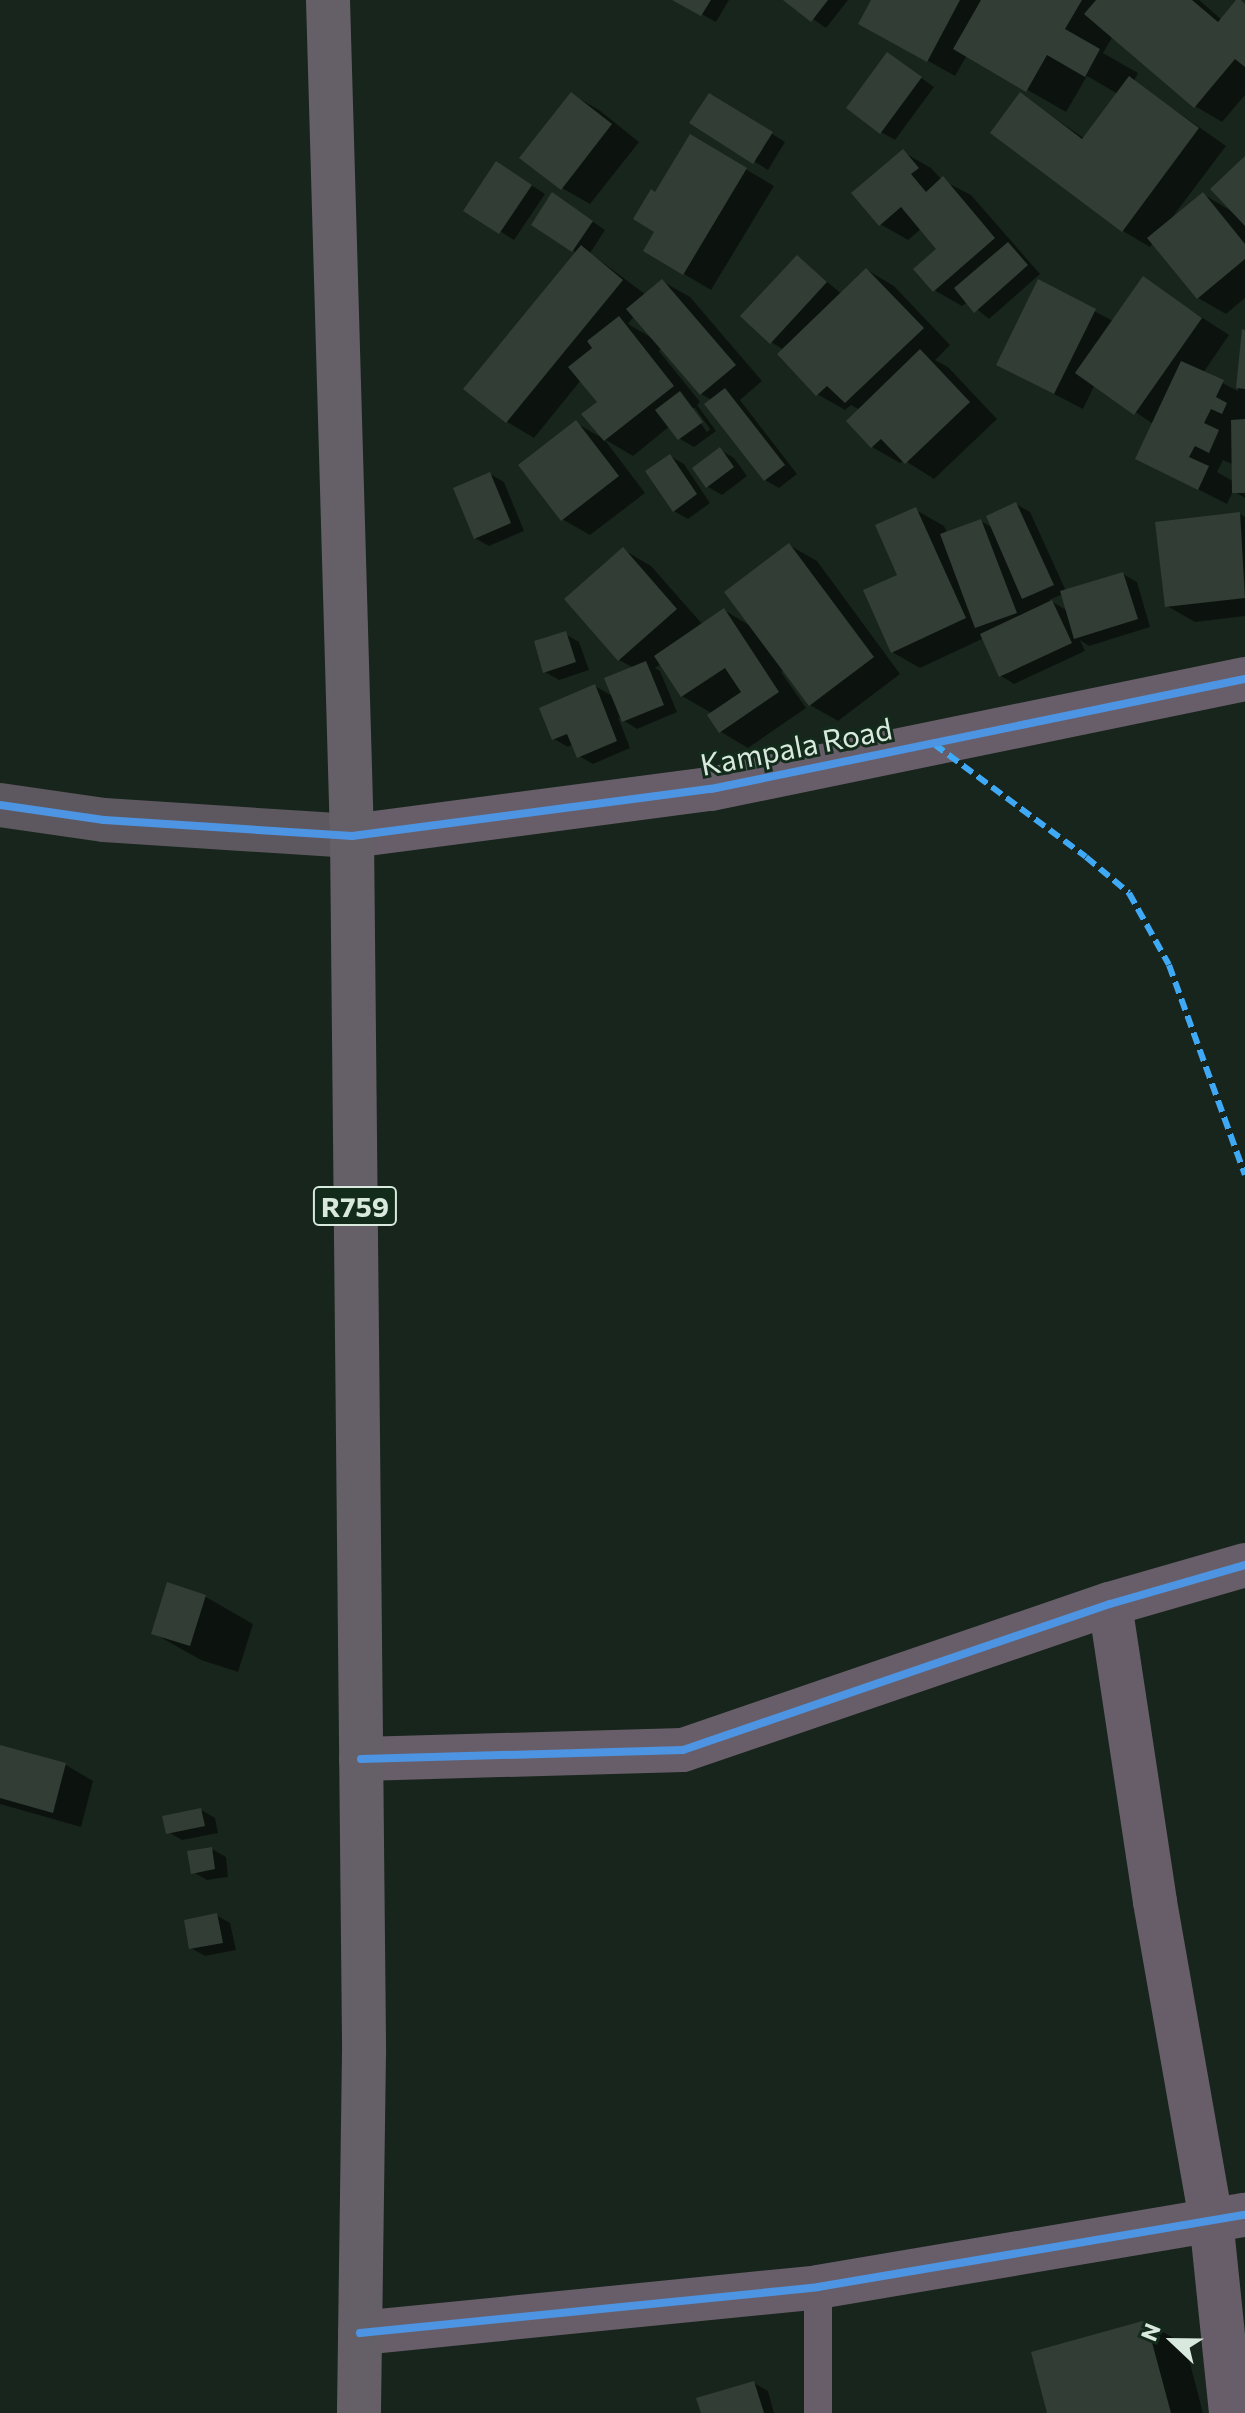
<!DOCTYPE html>
<style>
body{margin:0}
#map{position:relative;width:1245px;height:2413px;overflow:hidden;background:#18251c;font-family:Commissioner,sans-serif}
div>[style]{position:absolute}
.shadow>*{inset:0;background:#0007}
.building>*{inset:0;background:#313d35}
.lane>*{height:28px;margin:-14px;padding:0 14px;transform-origin:14px;border-radius:14px;background:#685e69}
.street>*{height:44px;margin:-22px;padding:0 22px;transform-origin:22px;border-radius:22px;background:#685e69}
.secondary>*{height:44px;margin:-22px;padding:0 22px;transform-origin:22px;border-radius:22px;background:#5d585f}
.primary>*{height:44px;margin:-22px;padding:0 22px;transform-origin:22px;border-radius:22px;background:#655f68}
.quiet>*{height:6px;margin-top:-3px;transform-origin:0;background:repeating-linear-gradient(90deg,#3fa9f5 0 12px,transparent 0 18px)}
.cycleway>*{height:8px;margin:-4px;padding:0 4px;transform-origin:4px;border-radius:4px;background:#4d94e3}
span{translate:-50% -50%;white-space:nowrap;text-align:center;line-height:1.15;-webkit-text-stroke:6px #122b1b;paint-order:stroke}
.shield-label span{padding:2px 6px;background:#122b1b;border:2px solid;border-radius:6px;-webkit-text-stroke-width:0}
.shield-label{font-size:28px;color:#dae9de;font-weight:700}
.street-label{font-size:30px;color:#dae9de}
.north{position:absolute;left:1133px;top:2301px;width:80px;height:80px;-webkit-text-stroke:6px #122b1b;paint-order:stroke;rotate:292deg;font-size:22px;font-weight:700;line-height:32px;text-align:center;color:#dae9de}
.north::after{content:'';display:block;margin:auto;width:28px;height:36px;background:#dae9de;clip-path:polygon(50% 0,100% 100%,50% 72%,0 100%)}
</style>
<div id="map">
<div class="shadow">
<i style="clip-path:polygon(676px 0,729px 0,716px 22px)"></i>
<i style="clip-path:polygon(786px 0,848px 0,826px 28px)"></i>
<i style="clip-path:polygon(874px 0,1199px 0,1222px 20px,1239px 0,1245px 4px,1245px 95px,1222px 122px,1195px 106px,1113px 36px,1103px 53px,1138px 73px,1134px 81px,1226px 146px,1171px 219px,1203px 194px,1233px 212px,1245px 158px,1245px 298px,1226px 314px,1198px 298px,1153px 243px,1150px 247px,1123px 231px,1021px 95px,1085px 139px,1118px 94px,1087px 76px,1066px 112px,967px 55px,955px 76px,861px 23px)"></i>
<i style="clip-path:polygon(888px 54px,934px 87px,895px 140px,881px 132px)"></i>
<i style="clip-path:polygon(571px 94px,599px 110px,639px 142px,590px 204px,562px 188px)"></i>
<i style="clip-path:polygon(724px 103px,785px 142px,768px 170px,692px 123px)"></i>
<i style="clip-path:polygon(691px 137px,774px 186px,711px 290px,684px 274px,657px 231px,656px 195px)"></i>
<i style="clip-path:polygon(903px 152px,931px 168px,942px 180px,971px 195px,1040px 274px,989px 319px,968px 302px,962px 306px,934px 290px,939px 249px,922px 228px,908px 240px,880px 224px)"></i>
<i style="clip-path:polygon(511px 172px,545px 194px,514px 240px,466px 210px)"></i>
<i style="clip-path:polygon(evenodd,566px 203px,605px 230px,590px 253px,645px 294px,662px 281px,690px 297px,762px 381px,740px 400px,797px 474px,779px 488px,765px 480px,712px 400px,701px 394px,662px 348px,659px 351px,700px 402px,697px 405px,716px 431px,694px 447px,680px 439px,670px 426px,633px 456px,604px 439px,645px 493px,590px 535px,562px 519px,576px 423px,604px 439px,600px 402px,581px 380px,534px 438px,507px 422px,577px 253px,534px 224px,566px 203px,634px 316px,652px 338px,628px 324px,634px 316px,566px 203px,690px 408px,695px 408px,710px 429px,707px 432px,690px 408px)"></i>
<i style="clip-path:polygon(798px 258px,842px 294px,867px 270px,894px 286px,950px 345px,935px 360px,948px 367px,997px 419px,934px 479px,904px 460px,900px 463px,872px 447px,860px 410px,851px 405px,845px 410px,817px 394px,784px 350px,771px 342px)"></i>
<i style="clip-path:polygon(evenodd,1143px 279px,1229px 335px,1203px 373px,1238px 391px,1245px 332px,1245px 498px,1233px 491px,1227px 504px,1137px 458px,1153px 424px,1095px 384px,1083px 409px,1027px 380px,1039px 282px,1113px 321px,1143px 279px,1223px 460px,1234px 465px,1234px 482px,1217px 472px,1223px 460px)"></i>
<i style="clip-path:polygon(720px 450px,734px 458px,747px 476px,722px 495px,708px 487px,695px 469px)"></i>
<i style="clip-path:polygon(670px 456px,684px 464px,710px 503px,688px 519px,674px 511px)"></i>
<i style="clip-path:polygon(490px 474px,504px 482px,524px 531px,489px 546px,475px 538px)"></i>
<i style="clip-path:polygon(evenodd,1016px 504px,1030px 512px,1066px 591px,1123px 574px,1137px 582px,1150px 627px,1089px 646px,1080px 640px,1085px 651px,1014px 684px,1001px 676px,984px 638px,920px 668px,892px 652px,900px 576px,916px 510px,944px 526px,947px 533px,981px 521px,993px 528px,1016px 504px,1063px 594px,1068px 611px,1049px 600px,1063px 594px)"></i>
<i style="clip-path:polygon(1240px 514px,1245px 517px,1245px 616px,1195px 622px,1167px 606px)"></i>
<i style="clip-path:polygon(789px 545px,817px 561px,900px 674px,838px 721px,810px 705px,784px 670px,781px 672px,806px 708px,748px 748px,721px 732px,713px 714px,682px 696px,661px 664px,655px 668px,660px 671px,677px 712px,637px 729px,618px 717px,630px 748px,593px 764px,579px 756px,574px 744px,568px 747px,554px 739px,595px 686px,614px 697px,634px 668px,619px 660px,624px 550px,651px 566px,703px 625px,724px 610px,752px 627px)"></i>
<i style="clip-path:polygon(565px 634px,579px 642px,589px 670px,559px 680px,545px 672px)"></i>
<i style="clip-path:polygon(169px 1585px,206px 1597px,253px 1624px,238px 1672px,201px 1660px,153px 1633px)"></i>
<i style="clip-path:polygon(0 1747px,66px 1765px,93px 1781px,81px 1827px,0 1804px)"></i>
<i style="clip-path:polygon(201px 1810px,215px 1818px,218px 1833px,182px 1840px,168px 1832px)"></i>
<i style="clip-path:polygon(212px 1849px,226px 1857px,228px 1877px,207px 1880px,193px 1872px)"></i>
<i style="clip-path:polygon(216px 1915px,230px 1923px,236px 1950px,205px 1956px,191px 1948px)"></i>
<i style="clip-path:polygon(1145px 2322px,1185px 2344px,1203px 2413px,1049px 2413px)"></i>
<i style="clip-path:polygon(754px 2383px,768px 2391px,774px 2413px,703px 2413px)"></i>
</div>
<div class="building">
<i style="clip-path:polygon(672px 0,711px 0,701px 16px)"></i>
<i style="clip-path:polygon(783px 0,828px 0,811px 22px)"></i>
<i style="clip-path:polygon(871px 0,960px 0,927px 62px,858px 24px)"></i>
<i style="clip-path:polygon(981px 0,1082px 0,1065px 29px,1100px 49px,1085px 77px,1047px 55px,1026px 92px,953px 49px)"></i>
<i style="clip-path:polygon(1096px 0,1192px 0,1218px 22px,1236px 0,1241px 0,1245px 4px,1245px 67px,1235px 59px,1194px 108px,1084px 14px)"></i>
<i style="clip-path:polygon(887px 52px,922px 77px,880px 134px,846px 108px)"></i>
<i style="clip-path:polygon(1129px 76px,1199px 128px,1122px 232px,990px 133px,1020px 92px,1082px 139px)"></i>
<i style="clip-path:polygon(571px 92px,612px 124px,561px 190px,519px 158px)"></i>
<i style="clip-path:polygon(709px 93px,773px 132px,753px 164px,689px 123px)"></i>
<i style="clip-path:polygon(690px 134px,747px 168px,683px 275px,643px 251px,654px 232px,633px 219px,651px 189px,655px 192px)"></i>
<i style="clip-path:polygon(903px 149px,919px 168px,911px 174px,926px 192px,943px 176px,995px 238px,933px 292px,913px 269px,936px 249px,901px 207px,879px 226px,851px 193px)"></i>
<i style="clip-path:polygon(1245px 156px,1245px 226px,1210px 189px)"></i>
<i style="clip-path:polygon(496px 161px,532px 185px,499px 234px,463px 211px)"></i>
<i style="clip-path:polygon(552px 192px,593px 221px,572px 252px,531px 225px)"></i>
<i style="clip-path:polygon(1203px 192px,1245px 244px,1245px 259px,1197px 299px,1147px 238px)"></i>
<i style="clip-path:polygon(1008px 242px,1028px 265px,974px 313px,954px 288px)"></i>
<i style="clip-path:polygon(581px 245px,623px 280px,506px 423px,463px 389px)"></i>
<i style="clip-path:polygon(797px 255px,827px 282px,770px 344px,740px 316px)"></i>
<i style="clip-path:polygon(866px 268px,924px 328px,845px 403px,827px 386px,816px 396px,777px 354px)"></i>
<i style="clip-path:polygon(1143px 276px,1202px 318px,1134px 415px,1075px 373px)"></i>
<i style="clip-path:polygon(662px 279px,736px 365px,700px 395px,626px 309px)"></i>
<i style="clip-path:polygon(1038px 279px,1096px 309px,1054px 394px,996px 365px)"></i>
<i style="clip-path:polygon(619px 316px,674px 386px,604px 441px,581px 414px,597px 402px,568px 367px,592px 348px,587px 341px)"></i>
<i style="clip-path:polygon(1242px 329px,1245px 330px,1245px 389px,1236px 388px)"></i>
<i style="clip-path:polygon(920px 349px,970px 402px,905px 464px,881px 439px,871px 448px,846px 421px)"></i>
<i style="clip-path:polygon(1181px 361px,1224px 380px,1216px 397px,1227px 403px,1222px 414px,1211px 409px,1204px 423px,1219px 430px,1209px 453px,1195px 446px,1189px 457px,1209px 466px,1198px 490px,1135px 459px)"></i>
<i style="clip-path:polygon(725px 388px,785px 465px,764px 481px,704px 404px)"></i>
<i style="clip-path:polygon(680px 391px,703px 422px,678px 440px,655px 410px)"></i>
<i style="clip-path:polygon(1245px 419px,1245px 493px,1232px 493px,1231px 420px)"></i>
<i style="clip-path:polygon(576px 420px,619px 476px,561px 521px,518px 465px)"></i>
<i style="clip-path:polygon(720px 447px,734px 467px,706px 488px,692px 468px)"></i>
<i style="clip-path:polygon(670px 454px,697px 494px,673px 512px,645px 471px)"></i>
<i style="clip-path:polygon(490px 472px,511px 523px,474px 539px,453px 488px)"></i>
<i style="clip-path:polygon(1016px 502px,1054px 585px,1022px 599px,986px 516px)"></i>
<i style="clip-path:polygon(916px 507px,966px 618px,891px 653px,863px 590px,897px 575px,875px 525px)"></i>
<i style="clip-path:polygon(1240px 512px,1245px 598px,1165px 607px,1155px 522px)"></i>
<i style="clip-path:polygon(981px 519px,1017px 613px,975px 628px,940px 534px)"></i>
<i style="clip-path:polygon(789px 543px,874px 657px,809px 706px,724px 592px)"></i>
<i style="clip-path:polygon(623px 547px,677px 609px,618px 661px,564px 599px)"></i>
<i style="clip-path:polygon(1123px 572px,1138px 619px,1074px 639px,1060px 591px)"></i>
<i style="clip-path:polygon(1052px 600px,1072px 643px,999px 677px,980px 634px)"></i>
<i style="clip-path:polygon(724px 608px,779px 692px,719px 733px,707px 715px,741px 692px,725px 668px,681px 697px,654px 656px)"></i>
<i style="clip-path:polygon(566px 631px,576px 662px,543px 673px,534px 641px)"></i>
<i style="clip-path:polygon(646px 661px,664px 705px,622px 722px,604px 678px)"></i>
<i style="clip-path:polygon(595px 684px,617px 741px,577px 758px,567px 734px,552px 740px,539px 708px)"></i>
<i style="clip-path:polygon(167px 1582px,206px 1595px,190px 1646px,151px 1634px)"></i>
<i style="clip-path:polygon(0 1745px,66px 1763px,53px 1813px,0 1798px)"></i>
<i style="clip-path:polygon(201px 1808px,205px 1826px,166px 1834px,162px 1816px)"></i>
<i style="clip-path:polygon(212px 1847px,215px 1869px,191px 1874px,187px 1851px)"></i>
<i style="clip-path:polygon(217px 1913px,223px 1943px,189px 1949px,184px 1920px)"></i>
<i style="clip-path:polygon(1146px 2320px,1171px 2413px,1047px 2413px,1031px 2352px)"></i>
<i style="clip-path:polygon(754px 2381px,764px 2413px,701px 2413px,696px 2398px)"></i>
</div>
<div class="lane">
<i style="left:818px;top:2413px;width:126px;rotate:-90deg"></i>
</div>
<div class="street">
<i style="left:352px;top:836px;width:362px;rotate:-7.5deg"></i>
<i style="left:711px;top:789px;width:545px;rotate:-11.64deg"></i>
<i style="left:1110px;top:1604px;width:301px;rotate:81.4deg"></i>
<i style="left:1155px;top:1902px;width:322px;rotate:80deg"></i>
<i style="left:1211px;top:2219px;width:195px;rotate:84.1deg"></i>
<i style="left:361px;top:1759px;width:322px;rotate:-1.6deg"></i>
<i style="left:683px;top:1750px;width:451px;rotate:-18.9deg"></i>
<i style="left:1110px;top:1604px;width:141px;rotate:-16.1deg"></i>
<i style="left:360px;top:2333px;width:460px;rotate:-5.7deg"></i>
<i style="left:818px;top:2287px;width:433px;rotate:-9.6deg"></i>
</div>
<div class="secondary">
<i style="left:0;top:805px;width:105px;rotate:8.2deg"></i>
<i style="left:104px;top:820px;width:249px;rotate:3.7deg"></i>
</div>
<div class="primary">
<i style="left:328px;top:0;width:836px;rotate:88.36deg"></i>
<i style="left:352px;top:836px;width:1216px;rotate:89.43deg"></i>
<i style="left:364px;top:2052px;width:361px;rotate:90.8deg"></i>
</div>
<div class="quiet">
<i style="left:934px;top:744px;width:189px;rotate:36.6deg"></i>
<i style="left:1086px;top:857px;width:56px;rotate:39.9deg"></i>
<i style="left:1129px;top:893px;width:82px;rotate:60.9deg"></i>
<i style="left:1169px;top:965px;width:223px;rotate:70.1deg"></i>
</div>
<div class="cycleway">
<i style="left:0;top:805px;width:105px;rotate:8.2deg"></i>
<i style="left:104px;top:820px;width:249px;rotate:3.7deg"></i>
<i style="left:352px;top:836px;width:362px;rotate:-7.5deg"></i>
<i style="left:711px;top:789px;width:545px;rotate:-11.64deg"></i>
<i style="left:361px;top:1759px;width:322px;rotate:-1.6deg"></i>
<i style="left:683px;top:1750px;width:451px;rotate:-18.9deg"></i>
<i style="left:1110px;top:1604px;width:141px;rotate:-16.1deg"></i>
<i style="left:360px;top:2333px;width:460px;rotate:-5.7deg"></i>
<i style="left:818px;top:2287px;width:433px;rotate:-9.6deg"></i>
</div>
<div class="shield-label">
<span style="left:355px;top:1206px">R759</span>
</div>
<div class="street-label">
<span style="left:796px;top:746px;rotate:-11deg">Kampala Road</span>
</div>
<div class="north">N</div>
</div>
